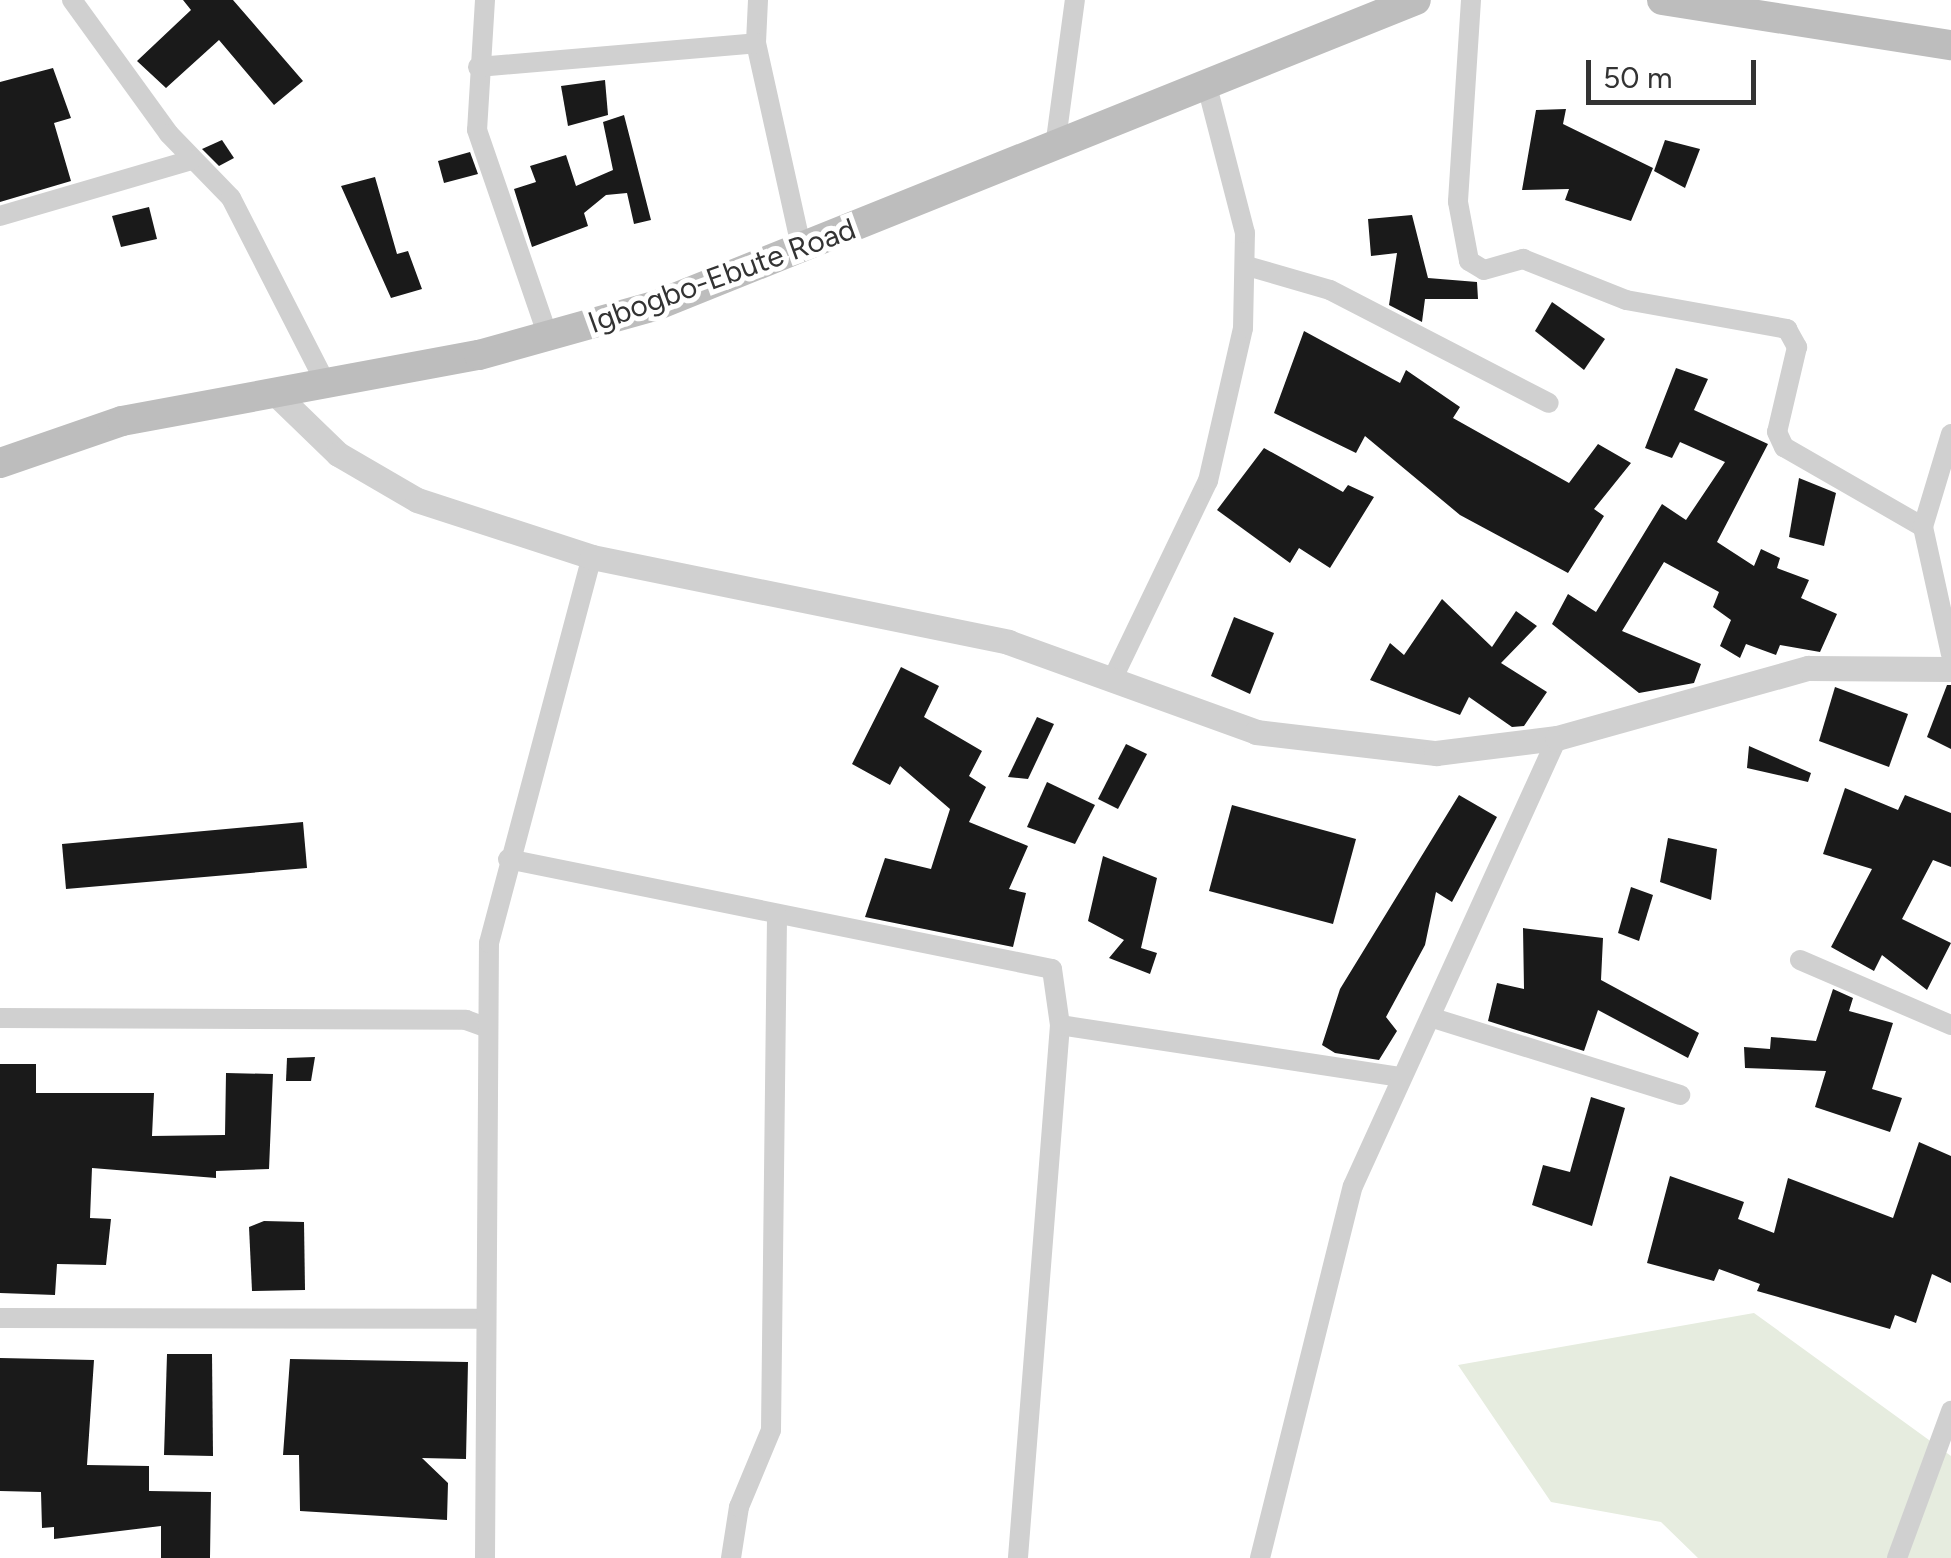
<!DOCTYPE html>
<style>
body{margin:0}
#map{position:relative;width:1951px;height:1558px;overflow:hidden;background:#fff;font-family:Figtree,sans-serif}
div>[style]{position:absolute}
.green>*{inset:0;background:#e6ecdf}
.building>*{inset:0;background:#1a1a1a}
.minor>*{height:20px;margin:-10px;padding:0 10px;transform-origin:10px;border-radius:10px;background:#d0d0d0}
.tertiary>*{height:25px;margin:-12.5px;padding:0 12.5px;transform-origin:12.5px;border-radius:12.5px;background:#d0d0d0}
.secondary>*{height:30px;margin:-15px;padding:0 15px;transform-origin:15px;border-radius:15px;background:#bdbdbd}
span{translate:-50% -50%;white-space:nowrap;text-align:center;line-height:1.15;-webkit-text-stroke:10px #fff;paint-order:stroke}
.street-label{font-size:30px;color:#333}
.scale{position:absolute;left:1586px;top:60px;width:170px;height:45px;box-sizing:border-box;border:5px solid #333;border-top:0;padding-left:12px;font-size:30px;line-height:35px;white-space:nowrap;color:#333;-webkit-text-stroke:8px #fff;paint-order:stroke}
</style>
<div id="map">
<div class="green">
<i style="clip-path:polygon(1754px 1313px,1951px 1456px,1951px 1558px,1698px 1558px,1661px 1522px,1551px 1502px,1458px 1365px)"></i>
</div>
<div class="building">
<i style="clip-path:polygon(183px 0,233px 0,303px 81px,274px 105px,219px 40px,166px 88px,137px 61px,191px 10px)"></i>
<i style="clip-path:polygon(53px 68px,71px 118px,54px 123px,71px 181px,0 202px,0 82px)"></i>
<i style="clip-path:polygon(605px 80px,608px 115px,568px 126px,561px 86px)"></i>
<i style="clip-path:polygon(1566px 109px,1563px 124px,1653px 168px,1631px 221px,1565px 200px,1569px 189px,1522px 190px,1536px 110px)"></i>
<i style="clip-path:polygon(624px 115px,651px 220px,634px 224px,627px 193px,606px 195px,584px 213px,588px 226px,532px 247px,514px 189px,536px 182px,530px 166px,566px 155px,576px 186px,613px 170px,603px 122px)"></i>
<i style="clip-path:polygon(222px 140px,234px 158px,219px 166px,202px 149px)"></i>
<i style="clip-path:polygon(1665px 140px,1700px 149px,1685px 188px,1654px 171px)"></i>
<i style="clip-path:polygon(470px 152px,478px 174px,444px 183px,438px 161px)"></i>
<i style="clip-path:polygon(375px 177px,397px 254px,408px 251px,422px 289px,391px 298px,341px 186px)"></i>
<i style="clip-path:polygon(149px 207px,157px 239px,121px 247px,112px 216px)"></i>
<i style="clip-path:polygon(1412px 215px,1428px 278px,1477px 282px,1478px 299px,1425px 299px,1422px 322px,1389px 305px,1397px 253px,1371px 256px,1368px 219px)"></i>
<i style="clip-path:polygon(1552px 302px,1605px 339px,1584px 370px,1535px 331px)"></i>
<i style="clip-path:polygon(1304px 331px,1400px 383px,1406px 370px,1460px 407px,1453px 418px,1569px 483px,1598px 444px,1631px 463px,1594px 509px,1604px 516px,1568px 573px,1460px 515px,1365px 436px,1356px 453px,1274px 413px)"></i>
<i style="clip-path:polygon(1676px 368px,1708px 379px,1694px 410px,1768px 444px,1717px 542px,1754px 566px,1761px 549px,1780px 558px,1777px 568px,1809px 580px,1801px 598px,1837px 614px,1820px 652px,1780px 645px,1776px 655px,1746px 644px,1740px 658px,1720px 646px,1731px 620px,1713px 607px,1719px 592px,1664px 562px,1622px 631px,1701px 664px,1694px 683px,1639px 693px,1552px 624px,1568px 594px,1596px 612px,1662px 504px,1686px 520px,1725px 462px,1680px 442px,1672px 458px,1645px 448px)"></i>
<i style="clip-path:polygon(1264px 448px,1343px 492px,1348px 485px,1374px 497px,1330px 568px,1299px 548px,1290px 563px,1217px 510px)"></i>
<i style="clip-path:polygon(1799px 478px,1836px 493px,1824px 546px,1789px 537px)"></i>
<i style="clip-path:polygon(1442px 599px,1492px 647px,1516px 611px,1537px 626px,1501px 663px,1547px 692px,1524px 726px,1512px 727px,1469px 697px,1460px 715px,1370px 680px,1390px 643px,1404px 655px)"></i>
<i style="clip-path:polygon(1234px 617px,1274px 633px,1250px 694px,1211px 676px)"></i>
<i style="clip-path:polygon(901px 667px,939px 686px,924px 717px,982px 751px,969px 776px,986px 787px,969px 822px,1028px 846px,1009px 889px,1026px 893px,1013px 947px,865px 917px,885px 858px,931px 869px,950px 809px,900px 766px,890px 785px,852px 764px)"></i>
<i style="clip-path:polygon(1947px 685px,1951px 685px,1951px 749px,1927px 737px)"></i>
<i style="clip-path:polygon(1835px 687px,1908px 714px,1889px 767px,1819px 741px)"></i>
<i style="clip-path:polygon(1037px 717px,1054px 724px,1028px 779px,1008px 777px)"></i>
<i style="clip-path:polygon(1126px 744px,1147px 754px,1118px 809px,1098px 799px)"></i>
<i style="clip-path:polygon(1749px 746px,1811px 773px,1808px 782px,1747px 768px)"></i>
<i style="clip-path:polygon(1047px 782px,1095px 805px,1075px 844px,1027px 827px)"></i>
<i style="clip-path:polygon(1845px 788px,1898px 810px,1905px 795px,1951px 813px,1951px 867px,1933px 860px,1902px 919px,1951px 943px,1927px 990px,1882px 955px,1874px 971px,1831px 947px,1872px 869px,1823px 854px)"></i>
<i style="clip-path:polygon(1459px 795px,1497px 817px,1452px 902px,1436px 892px,1425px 945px,1386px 1017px,1397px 1031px,1379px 1060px,1335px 1053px,1322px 1045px,1340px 989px)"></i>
<i style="clip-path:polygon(1232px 805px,1356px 839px,1333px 924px,1209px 891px)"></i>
<i style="clip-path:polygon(303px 822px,307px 868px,66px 889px,62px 844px)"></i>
<i style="clip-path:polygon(1668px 838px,1717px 849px,1711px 900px,1660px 882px)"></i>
<i style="clip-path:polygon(1103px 856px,1157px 878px,1141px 948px,1157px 953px,1150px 974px,1109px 958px,1124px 940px,1088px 921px)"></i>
<i style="clip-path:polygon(1631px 887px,1653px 895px,1639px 941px,1618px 933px)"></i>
<i style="clip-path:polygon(1523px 928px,1603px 938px,1601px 980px,1699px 1033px,1688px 1058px,1598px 1010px,1584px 1051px,1488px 1021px,1497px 983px,1524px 989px)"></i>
<i style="clip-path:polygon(1833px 989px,1853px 998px,1849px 1011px,1893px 1023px,1872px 1089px,1902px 1098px,1890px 1132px,1815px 1107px,1826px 1071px,1745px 1068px,1744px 1047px,1770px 1049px,1771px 1037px,1816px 1041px)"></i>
<i style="clip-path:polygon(315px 1057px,311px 1081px,286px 1081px,287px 1058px)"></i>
<i style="clip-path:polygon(0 1064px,36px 1064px,36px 1093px,154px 1093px,152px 1136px,225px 1135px,226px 1073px,273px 1074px,269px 1169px,216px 1171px,216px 1178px,92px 1168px,90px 1218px,111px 1219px,106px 1265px,57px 1264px,55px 1295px,0 1293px)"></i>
<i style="clip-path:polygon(1591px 1097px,1625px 1108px,1592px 1226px,1532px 1205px,1543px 1165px,1570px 1172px)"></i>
<i style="clip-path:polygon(1919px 1142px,1951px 1156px,1951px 1283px,1932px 1274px,1916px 1323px,1895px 1315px,1890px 1329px,1757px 1291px,1760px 1284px,1719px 1269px,1714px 1281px,1647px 1263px,1670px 1176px,1744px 1202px,1738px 1219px,1774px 1233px,1788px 1178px,1893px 1218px)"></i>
<i style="clip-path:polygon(264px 1221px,304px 1222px,305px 1290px,252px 1291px,249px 1227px)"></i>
<i style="clip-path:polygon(167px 1354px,212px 1354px,213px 1456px,164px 1455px)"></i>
<i style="clip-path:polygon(0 1358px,94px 1360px,87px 1465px,149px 1466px,149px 1491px,211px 1492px,210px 1558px,161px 1558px,161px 1526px,54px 1539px,54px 1527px,42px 1528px,41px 1492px,0 1491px)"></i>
<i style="clip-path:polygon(290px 1359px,468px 1362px,466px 1459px,422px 1458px,448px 1483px,447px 1520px,300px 1511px,299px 1455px,283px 1455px)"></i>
</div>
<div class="minor">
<i style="left:72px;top:0;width:165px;rotate:54.1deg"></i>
<i style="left:169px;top:134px;width:89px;rotate:45.9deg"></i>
<i style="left:231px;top:198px;width:211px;rotate:62.9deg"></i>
<i style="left:485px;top:0;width:130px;rotate:93.5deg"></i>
<i style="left:477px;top:130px;width:218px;rotate:71deg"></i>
<i style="left:758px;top:0;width:43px;rotate:92.7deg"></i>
<i style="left:756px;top:43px;width:212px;rotate:77.5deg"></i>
<i style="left:1471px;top:0;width:202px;rotate:93.7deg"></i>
<i style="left:1458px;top:202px;width:60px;rotate:79.4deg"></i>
<i style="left:1469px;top:261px;width:17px;rotate:31deg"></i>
<i style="left:1484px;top:270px;width:41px;rotate:-15.8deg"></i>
<i style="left:1523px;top:259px;width:111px;rotate:21.7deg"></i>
<i style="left:1626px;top:300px;width:164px;rotate:10.2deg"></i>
<i style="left:1787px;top:329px;width:21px;rotate:61deg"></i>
<i style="left:1797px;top:347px;width:87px;rotate:103.2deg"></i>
<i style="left:1777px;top:432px;width:17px;rotate:65deg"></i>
<i style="left:1784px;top:447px;width:160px;rotate:29.9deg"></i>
<i style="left:478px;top:67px;width:279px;rotate:-4.9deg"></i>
<i style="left:1055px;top:147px;width:148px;rotate:-82.3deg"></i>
<i style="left:0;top:216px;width:199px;rotate:-16.3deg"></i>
<i style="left:1247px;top:266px;width:86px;rotate:16.1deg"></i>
<i style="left:1330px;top:290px;width:246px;rotate:27.3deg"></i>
<i style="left:1951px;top:434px;width:97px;rotate:106.8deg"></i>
<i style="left:1923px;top:527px;width:130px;rotate:77.6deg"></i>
<i style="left:1113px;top:678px;width:219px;rotate:-64.3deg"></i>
<i style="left:1208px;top:481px;width:157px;rotate:-77.1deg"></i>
<i style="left:1243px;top:328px;width:95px;rotate:-88.8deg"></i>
<i style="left:1245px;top:233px;width:156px;rotate:-104.5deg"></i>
<i style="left:508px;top:859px;width:555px;rotate:11.43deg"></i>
<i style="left:1052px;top:969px;width:57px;rotate:81.9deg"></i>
<i style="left:1060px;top:1025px;width:535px;rotate:94.51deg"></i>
<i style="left:1800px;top:960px;width:164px;rotate:23.3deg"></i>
<i style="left:0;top:1018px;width:466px;rotate:0.2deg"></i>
<i style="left:466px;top:1020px;width:20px;rotate:20deg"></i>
<i style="left:1433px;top:1018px;width:259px;rotate:17.3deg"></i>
<i style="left:1060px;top:1025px;width:345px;rotate:8.7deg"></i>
<i style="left:0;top:1318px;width:485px;rotate:0.1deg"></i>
<i style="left:485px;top:1558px;width:615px;rotate:-89.63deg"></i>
<i style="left:489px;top:943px;width:400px;rotate:-75.1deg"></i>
<i style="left:731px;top:1558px;width:52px;rotate:-81.1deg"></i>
<i style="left:739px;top:1507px;width:83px;rotate:-67.4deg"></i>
<i style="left:771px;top:1430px;width:515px;rotate:-89.33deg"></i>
<i style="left:1260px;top:1558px;width:383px;rotate:-76deg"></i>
<i style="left:1353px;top:1186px;width:492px;rotate:-65.5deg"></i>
<i style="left:1897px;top:1558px;width:157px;rotate:-69.8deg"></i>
</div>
<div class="tertiary">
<i style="left:278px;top:396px;width:83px;rotate:44deg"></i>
<i style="left:338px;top:454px;width:91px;rotate:30.2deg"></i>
<i style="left:417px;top:500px;width:184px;rotate:18deg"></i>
<i style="left:592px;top:557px;width:425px;rotate:11.5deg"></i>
<i style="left:1008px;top:642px;width:264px;rotate:19.9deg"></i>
<i style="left:1256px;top:732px;width:181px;rotate:6.7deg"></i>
<i style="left:1436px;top:753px;width:122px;rotate:-7.1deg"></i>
<i style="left:1557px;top:738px;width:261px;rotate:-15.6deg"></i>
<i style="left:1808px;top:668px;width:143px;rotate:0.4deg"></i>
</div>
<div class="secondary">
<i style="left:1662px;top:0;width:292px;rotate:8.9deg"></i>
<i style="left:0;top:463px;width:129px;rotate:-19deg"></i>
<i style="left:122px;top:421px;width:363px;rotate:-10.5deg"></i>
<i style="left:479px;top:355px;width:183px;rotate:-15.6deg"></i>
<i style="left:655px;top:306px;width:820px;rotate:-21.91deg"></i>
</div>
<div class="street-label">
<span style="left:722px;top:276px;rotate:-20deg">Igbogbo-Ebute Road</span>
</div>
<div class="scale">50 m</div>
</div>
